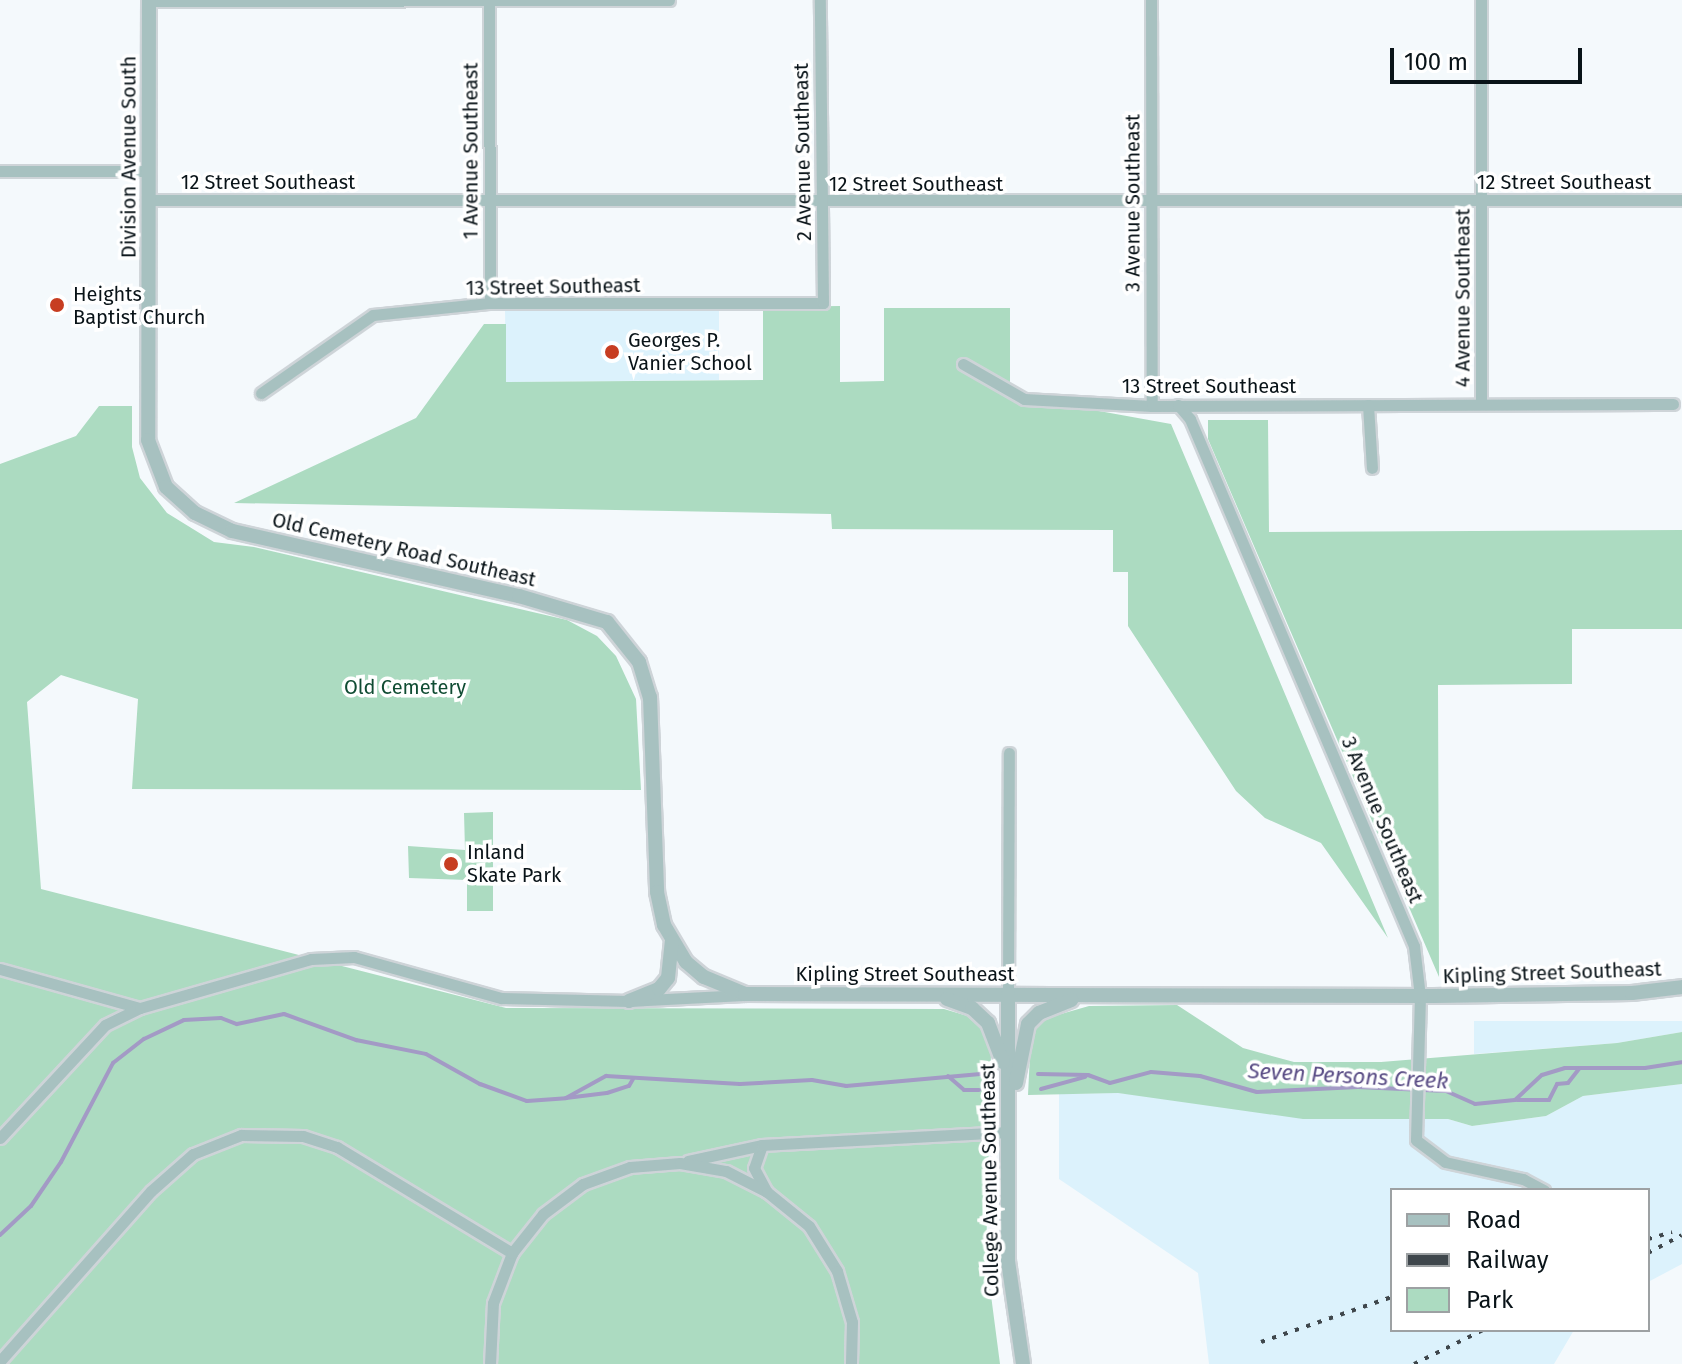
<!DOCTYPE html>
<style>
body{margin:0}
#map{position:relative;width:1682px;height:1364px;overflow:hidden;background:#f4f9fc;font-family:"Fira Sans",sans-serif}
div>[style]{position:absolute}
.built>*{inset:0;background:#dcf2fc}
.green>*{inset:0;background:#acdbc1}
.stream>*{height:4px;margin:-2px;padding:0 2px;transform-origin:2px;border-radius:2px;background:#a39ac5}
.roads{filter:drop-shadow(2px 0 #ced4d8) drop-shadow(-2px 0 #ced4d8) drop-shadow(0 2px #ced4d8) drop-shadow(0 -2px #ced4d8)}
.minor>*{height:11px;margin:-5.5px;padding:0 5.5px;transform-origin:5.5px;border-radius:5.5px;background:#a7c1c0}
.tertiary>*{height:14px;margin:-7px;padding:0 7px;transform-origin:7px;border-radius:7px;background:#a7c1c0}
.rail>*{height:4px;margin-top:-2px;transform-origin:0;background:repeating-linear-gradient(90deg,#3f474c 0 4px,transparent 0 12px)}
.dots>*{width:22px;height:22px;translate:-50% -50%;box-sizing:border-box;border:4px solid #fff;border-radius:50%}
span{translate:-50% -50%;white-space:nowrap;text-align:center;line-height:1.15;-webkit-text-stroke:7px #fff;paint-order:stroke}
.street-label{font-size:20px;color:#091318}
.poi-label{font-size:20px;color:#091318}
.left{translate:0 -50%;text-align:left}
.park-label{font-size:20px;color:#104c33}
.water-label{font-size:22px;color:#594c85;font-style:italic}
.legend{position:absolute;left:1390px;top:1188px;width:260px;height:144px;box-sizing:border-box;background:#fff;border:2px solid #9da1a3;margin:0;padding:10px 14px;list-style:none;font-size:24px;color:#091318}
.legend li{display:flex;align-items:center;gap:16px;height:40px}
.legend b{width:40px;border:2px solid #9da1a3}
.scale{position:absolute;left:1390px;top:48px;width:192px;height:36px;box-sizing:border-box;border:4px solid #091318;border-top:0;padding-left:10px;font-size:24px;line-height:28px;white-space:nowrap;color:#091318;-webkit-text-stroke:6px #fff;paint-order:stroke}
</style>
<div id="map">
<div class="built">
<i style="clip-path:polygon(719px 308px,719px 380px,506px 382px,505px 309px)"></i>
<i style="clip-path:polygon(1474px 1021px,1682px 1021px,1682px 1032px,1617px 1043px,1474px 1054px)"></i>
<i style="clip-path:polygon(1682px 1084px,1682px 1264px,1648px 1282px,1648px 1190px,1392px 1190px,1392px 1330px,1574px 1330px,1554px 1364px,1209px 1364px,1198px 1273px,1059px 1179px,1059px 1094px,1118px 1093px,1448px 1119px,1472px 1126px,1546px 1116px,1583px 1096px)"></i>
</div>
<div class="green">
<i style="clip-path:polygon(840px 306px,840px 382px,884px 381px,884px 308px,1010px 308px,1010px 395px,1171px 424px,1388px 938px,1321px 843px,1265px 818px,1236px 791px,1128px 626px,1128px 572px,1113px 572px,1113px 530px,832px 529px,831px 514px,234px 503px,416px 418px,484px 324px,506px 324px,506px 382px,763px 380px,763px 307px)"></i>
<i style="clip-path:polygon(99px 406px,132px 406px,132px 447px,140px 478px,167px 513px,214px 542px,254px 547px,567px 620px,597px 636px,616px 656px,636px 699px,641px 790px,132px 789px,138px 699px,61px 675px,27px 702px,41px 889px,506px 1008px,944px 1009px,971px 1017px,981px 1027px,991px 1054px,986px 1257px,1000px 1364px,0 1364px,0 464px,76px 436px)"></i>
<i style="clip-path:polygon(1208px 420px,1268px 420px,1269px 532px,1682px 530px,1682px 629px,1572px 629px,1572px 684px,1438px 685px,1439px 977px,1208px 439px)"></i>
<i style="clip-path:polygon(493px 812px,493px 911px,467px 911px,467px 880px,409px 878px,408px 846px,465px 850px,464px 813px)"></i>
<i style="clip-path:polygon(1177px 1005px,1243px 1048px,1294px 1062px,1381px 1062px,1617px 1043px,1682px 1032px,1682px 1084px,1583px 1096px,1546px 1116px,1472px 1126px,1448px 1119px,1303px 1119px,1118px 1093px,1028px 1095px,1031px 1033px,1040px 1020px,1089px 1006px)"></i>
</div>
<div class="stream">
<i style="left:1038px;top:1074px;width:50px;rotate:1.1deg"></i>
<i style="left:1088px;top:1075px;width:23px;rotate:20deg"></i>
<i style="left:1110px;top:1083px;width:42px;rotate:-15deg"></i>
<i style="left:1151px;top:1072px;width:49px;rotate:4.7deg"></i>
<i style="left:1200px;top:1076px;width:59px;rotate:15.7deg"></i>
<i style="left:1257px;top:1092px;width:101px;rotate:-2.8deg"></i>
<i style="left:1358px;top:1087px;width:88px;rotate:2.6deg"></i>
<i style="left:1446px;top:1091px;width:32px;rotate:24deg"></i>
<i style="left:1475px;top:1104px;width:40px;rotate:-5.7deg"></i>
<i style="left:1515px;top:1100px;width:37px;rotate:-43deg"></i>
<i style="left:1542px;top:1075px;width:24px;rotate:-17deg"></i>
<i style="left:1565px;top:1068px;width:80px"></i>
<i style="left:1645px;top:1068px;width:37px;rotate:-9deg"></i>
<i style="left:948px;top:1076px;width:21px;rotate:41deg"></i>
<i style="left:964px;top:1090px;width:15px"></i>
<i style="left:1041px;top:1089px;width:46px;rotate:-15.3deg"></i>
<i style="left:566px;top:1098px;width:41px;rotate:-7deg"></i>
<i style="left:607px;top:1093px;width:23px;rotate:-18deg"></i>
<i style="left:629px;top:1086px;width:8px;rotate:-60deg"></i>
<i style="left:1517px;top:1100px;width:32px"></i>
<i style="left:1549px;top:1100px;width:18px;rotate:-63deg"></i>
<i style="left:1557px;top:1084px;width:11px;rotate:-5deg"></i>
<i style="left:1568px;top:1083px;width:18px;rotate:-52deg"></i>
<i style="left:0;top:1235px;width:42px;rotate:-43.1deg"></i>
<i style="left:31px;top:1206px;width:53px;rotate:-55.7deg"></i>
<i style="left:61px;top:1162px;width:112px;rotate:-62.3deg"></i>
<i style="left:113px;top:1063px;width:39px;rotate:-38deg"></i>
<i style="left:144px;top:1039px;width:44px;rotate:-25.4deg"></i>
<i style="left:184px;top:1020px;width:37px;rotate:-3deg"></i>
<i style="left:221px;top:1018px;width:17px;rotate:21deg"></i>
<i style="left:237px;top:1024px;width:48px;rotate:-12deg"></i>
<i style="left:284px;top:1014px;width:77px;rotate:19.9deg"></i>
<i style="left:356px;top:1040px;width:71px;rotate:11.3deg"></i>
<i style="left:426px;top:1054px;width:62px;rotate:29.1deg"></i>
<i style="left:480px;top:1084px;width:50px;rotate:19.9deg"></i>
<i style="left:527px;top:1101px;width:39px;rotate:-4deg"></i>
<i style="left:566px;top:1098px;width:46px;rotate:-28.8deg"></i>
<i style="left:606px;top:1076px;width:134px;rotate:3.4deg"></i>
<i style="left:740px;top:1084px;width:72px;rotate:-3.2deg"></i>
<i style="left:812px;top:1080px;width:35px;rotate:10deg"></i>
<i style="left:846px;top:1086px;width:135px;rotate:-5.1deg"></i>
</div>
<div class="roads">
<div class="minor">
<i style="left:489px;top:0;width:303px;rotate:89.8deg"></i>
<i style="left:1151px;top:0;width:406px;rotate:89.9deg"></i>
<i style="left:149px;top:1px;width:520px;rotate:-0.11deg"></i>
<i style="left:0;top:171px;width:149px"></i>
<i style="left:149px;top:200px;width:1533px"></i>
<i style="left:963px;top:364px;width:70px;rotate:29.8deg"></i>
<i style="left:1024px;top:399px;width:128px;rotate:3.1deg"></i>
<i style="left:1152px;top:406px;width:521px;rotate:-0.22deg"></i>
<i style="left:261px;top:393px;width:136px;rotate:-34.9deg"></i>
<i style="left:373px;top:315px;width:118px;rotate:-5.9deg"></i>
<i style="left:490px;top:303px;width:333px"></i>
<i style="left:823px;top:303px;width:303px;rotate:-90.6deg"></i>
<i style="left:1481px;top:404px;width:404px;rotate:-90deg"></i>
<i style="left:1178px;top:405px;width:18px;rotate:49deg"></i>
<i style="left:1190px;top:419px;width:573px;rotate:66.97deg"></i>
<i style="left:1414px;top:946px;width:50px;rotate:83.2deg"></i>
<i style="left:1420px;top:996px;width:144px;rotate:91.6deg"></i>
<i style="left:1416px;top:1140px;width:36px;rotate:37deg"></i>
<i style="left:1445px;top:1162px;width:80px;rotate:12.3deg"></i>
<i style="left:1523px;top:1179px;width:24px;rotate:28deg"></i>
<i style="left:1368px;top:405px;width:63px;rotate:86.4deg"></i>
<i style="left:0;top:969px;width:145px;rotate:15.6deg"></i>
<i style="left:1008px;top:995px;width:242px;rotate:-89.8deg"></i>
<i style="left:0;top:1138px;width:154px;rotate:-47.1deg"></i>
<i style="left:105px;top:1025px;width:39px;rotate:-26deg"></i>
<i style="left:140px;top:1008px;width:178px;rotate:-16deg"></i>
<i style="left:311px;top:959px;width:43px;rotate:-2.7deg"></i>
<i style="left:354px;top:957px;width:153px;rotate:15.6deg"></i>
<i style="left:501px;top:998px;width:128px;rotate:1.3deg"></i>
<i style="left:629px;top:1001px;width:115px;rotate:-3deg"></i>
<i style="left:762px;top:1145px;width:24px;rotate:109deg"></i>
<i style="left:754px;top:1168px;width:27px;rotate:62deg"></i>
<i style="left:688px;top:1161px;width:76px;rotate:-12.2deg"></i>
<i style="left:762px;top:1145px;width:246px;rotate:-3deg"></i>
<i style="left:0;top:1361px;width:227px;rotate:-48.4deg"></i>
<i style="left:151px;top:1191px;width:56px;rotate:-41.4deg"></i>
<i style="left:193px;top:1154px;width:52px;rotate:-21.6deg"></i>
<i style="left:241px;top:1135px;width:62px;rotate:0.9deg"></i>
<i style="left:303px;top:1136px;width:36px;rotate:18deg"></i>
<i style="left:337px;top:1147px;width:205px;rotate:31.2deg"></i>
<i style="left:490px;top:1364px;width:61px;rotate:-87.2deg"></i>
<i style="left:493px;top:1303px;width:53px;rotate:-69.2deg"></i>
<i style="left:512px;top:1253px;width:50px;rotate:-51.5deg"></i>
<i style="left:543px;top:1214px;width:50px;rotate:-36.9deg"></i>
<i style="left:583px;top:1184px;width:50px;rotate:-19.9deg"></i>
<i style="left:630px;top:1167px;width:50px;rotate:-4.6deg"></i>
<i style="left:680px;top:1163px;width:47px;rotate:9.9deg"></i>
<i style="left:726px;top:1171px;width:46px;rotate:27.1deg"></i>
<i style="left:767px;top:1192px;width:54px;rotate:39deg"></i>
<i style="left:809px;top:1226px;width:53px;rotate:58.1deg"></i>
<i style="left:837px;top:1271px;width:53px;rotate:73.6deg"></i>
<i style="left:852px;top:1322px;width:42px;rotate:91.4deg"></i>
</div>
<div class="tertiary">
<i style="left:149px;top:0;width:440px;rotate:90.1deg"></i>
<i style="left:148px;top:440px;width:50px;rotate:69deg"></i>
<i style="left:166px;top:487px;width:39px;rotate:42deg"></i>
<i style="left:195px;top:513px;width:41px;rotate:25.9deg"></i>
<i style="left:232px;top:531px;width:294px;rotate:12.8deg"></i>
<i style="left:519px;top:596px;width:92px;rotate:16.5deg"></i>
<i style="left:607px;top:622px;width:51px;rotate:51.3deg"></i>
<i style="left:639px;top:662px;width:37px;rotate:73deg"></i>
<i style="left:650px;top:697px;width:195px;rotate:87.9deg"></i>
<i style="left:657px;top:892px;width:34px;rotate:78deg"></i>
<i style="left:664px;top:925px;width:43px;rotate:59.3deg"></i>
<i style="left:686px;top:962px;width:23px;rotate:40deg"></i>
<i style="left:704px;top:977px;width:44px;rotate:22.5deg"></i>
<i style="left:745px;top:994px;width:689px;rotate:0.17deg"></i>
<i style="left:1434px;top:996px;width:198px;rotate:-0.9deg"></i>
<i style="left:1632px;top:993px;width:50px;rotate:-6.8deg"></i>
<i style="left:1008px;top:995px;width:266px;rotate:90deg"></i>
<i style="left:1008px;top:1261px;width:104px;rotate:81.7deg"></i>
<i style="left:947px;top:999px;width:27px;rotate:20deg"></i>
<i style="left:972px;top:1008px;width:22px;rotate:43deg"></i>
<i style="left:988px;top:1023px;width:42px;rotate:69deg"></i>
<i style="left:629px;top:1001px;width:32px;rotate:-22deg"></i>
<i style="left:659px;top:989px;width:14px;rotate:-51deg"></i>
<i style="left:668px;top:978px;width:36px;rotate:-84deg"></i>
<i style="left:1016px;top:1083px;width:60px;rotate:-78.5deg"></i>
<i style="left:1028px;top:1024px;width:16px;rotate:-45deg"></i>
<i style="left:1039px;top:1013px;width:35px;rotate:-22deg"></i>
</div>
</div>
<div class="rail">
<i style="left:1648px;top:1239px;width:25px;rotate:-16deg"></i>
<i style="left:1648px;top:1253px;width:38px;rotate:-28deg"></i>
<i style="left:1261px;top:1342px;width:139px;rotate:-19deg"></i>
<i style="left:1414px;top:1364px;width:77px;rotate:-26.2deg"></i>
</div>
<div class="dots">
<i style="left:57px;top:305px;background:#c73d21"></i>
<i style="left:612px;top:352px;background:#c73d21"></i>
<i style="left:451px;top:864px;background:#c73d21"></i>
</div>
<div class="street-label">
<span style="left:471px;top:151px;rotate:-90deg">1 Avenue Southeast</span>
<span style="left:803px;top:152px;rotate:-91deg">2 Avenue Southeast</span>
<span style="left:129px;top:157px;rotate:-90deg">Division Avenue South</span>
<span style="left:268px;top:182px">12 Street Southeast</span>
<span style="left:1564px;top:182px">12 Street Southeast</span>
<span style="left:916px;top:184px">12 Street Southeast</span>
<span style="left:1133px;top:203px;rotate:-90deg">3 Avenue Southeast</span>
<span style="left:553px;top:287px;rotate:-1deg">13 Street Southeast</span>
<span style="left:1463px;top:298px;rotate:-90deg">4 Avenue Southeast</span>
<span style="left:1209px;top:386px">13 Street Southeast</span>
<span style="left:404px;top:550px;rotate:13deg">Old Cemetery Road Southeast</span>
<span style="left:1382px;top:820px;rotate:67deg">3 Avenue Southeast</span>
<span style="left:1552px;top:973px;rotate:-2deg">Kipling Street Southeast</span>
<span style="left:905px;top:974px">Kipling Street Southeast</span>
<span style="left:990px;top:1180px;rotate:-91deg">College Avenue Southeast</span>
</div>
<div class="poi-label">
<span class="left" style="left:73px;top:306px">Heights<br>Baptist Church</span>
<span class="left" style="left:628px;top:352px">Georges P.<br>Vanier School</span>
<span class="left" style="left:467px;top:864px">Inland<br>Skate Park</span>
</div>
<div class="park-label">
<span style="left:405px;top:687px">Old Cemetery</span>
</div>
<div class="water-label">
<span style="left:1348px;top:1076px;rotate:3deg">Seven Persons Creek</span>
</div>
<ul class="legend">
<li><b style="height:10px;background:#a7c1c0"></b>Road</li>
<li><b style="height:10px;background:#3f474c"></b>Railway</li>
<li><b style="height:22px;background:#acdbc1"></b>Park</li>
</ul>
<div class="scale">100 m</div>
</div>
